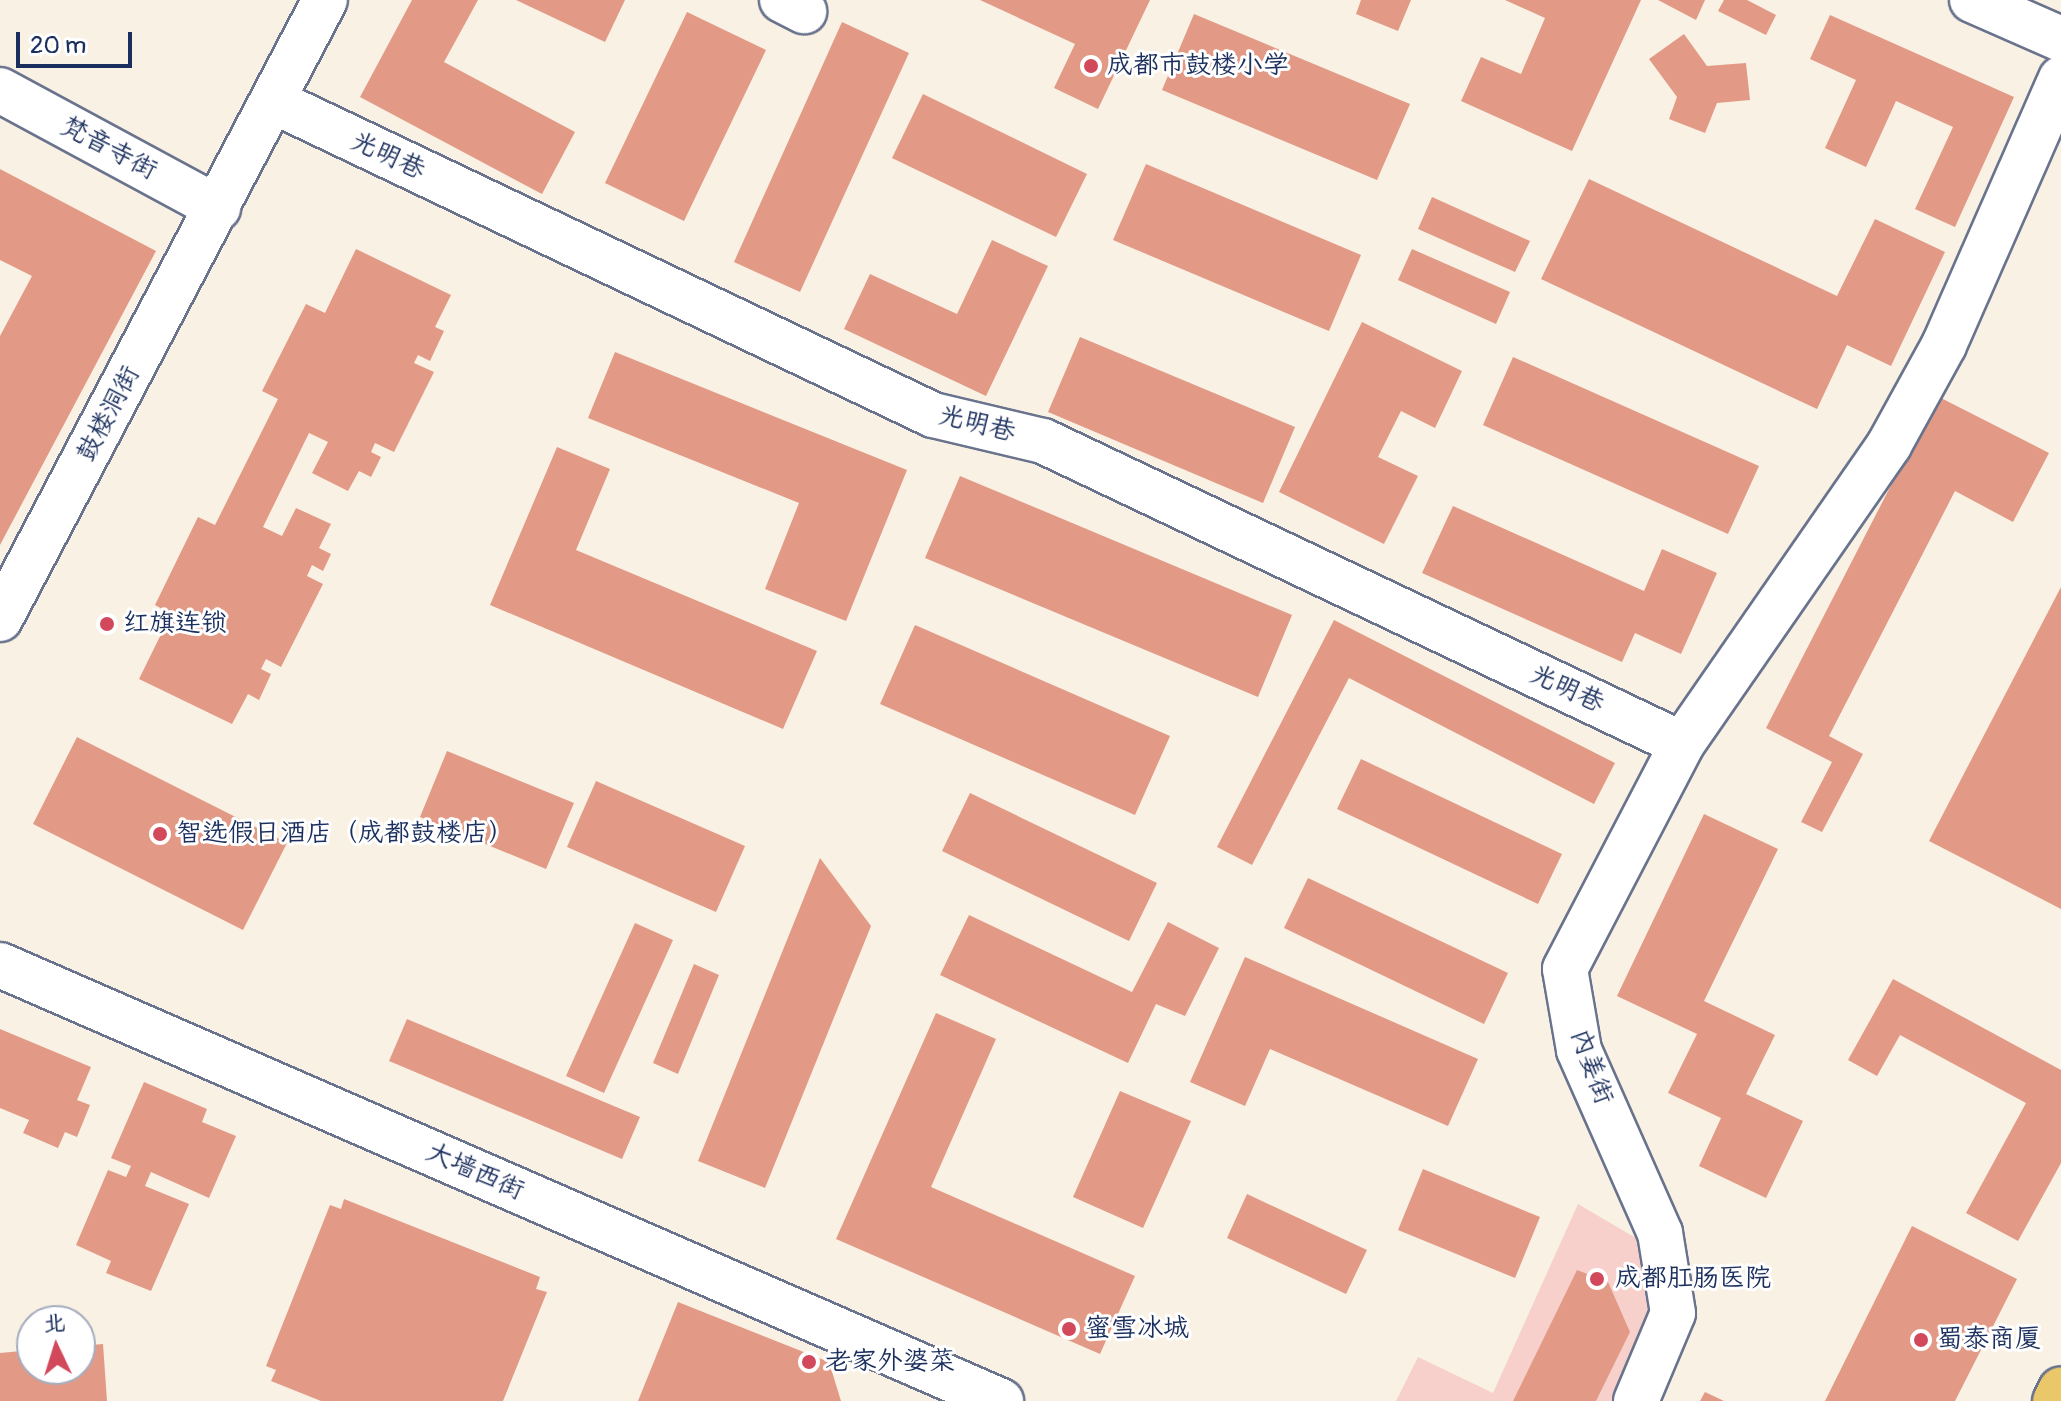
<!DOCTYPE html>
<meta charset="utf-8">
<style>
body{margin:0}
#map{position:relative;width:2061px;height:1401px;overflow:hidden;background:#f9f1e3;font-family:Pangolin,"LXGW WenKai TC",sans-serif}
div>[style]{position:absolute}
.built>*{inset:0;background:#f7d0cc}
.building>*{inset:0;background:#e29a86}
.roads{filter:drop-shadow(2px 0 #69738d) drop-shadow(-2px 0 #69738d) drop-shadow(0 2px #69738d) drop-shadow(0 -2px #69738d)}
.minor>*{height:44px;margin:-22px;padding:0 22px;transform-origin:22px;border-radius:22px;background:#fff}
.major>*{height:44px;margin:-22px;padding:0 22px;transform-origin:22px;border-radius:22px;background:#eac769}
.dots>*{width:22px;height:22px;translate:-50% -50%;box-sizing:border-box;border:4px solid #fff;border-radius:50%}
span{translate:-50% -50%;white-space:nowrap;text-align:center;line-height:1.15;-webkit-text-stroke:6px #fff;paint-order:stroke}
.poi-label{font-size:26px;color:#1b2f5e}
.left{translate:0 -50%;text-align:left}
.street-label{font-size:26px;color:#1b2f5e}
.north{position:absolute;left:16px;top:1305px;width:80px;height:80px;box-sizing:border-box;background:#fff;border:2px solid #a4acbf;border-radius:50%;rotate:356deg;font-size:22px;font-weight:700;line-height:32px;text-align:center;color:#1b2f5e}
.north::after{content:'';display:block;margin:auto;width:28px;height:36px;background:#d1495b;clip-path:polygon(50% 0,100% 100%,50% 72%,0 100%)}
.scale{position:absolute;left:16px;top:32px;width:116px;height:36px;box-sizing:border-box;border:4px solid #1b2f5e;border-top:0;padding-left:10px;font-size:24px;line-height:28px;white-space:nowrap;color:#1b2f5e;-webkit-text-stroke:6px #fff;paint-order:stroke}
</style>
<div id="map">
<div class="built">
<i style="clip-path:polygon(1578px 1204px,1641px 1241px,1657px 1316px,1618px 1401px,1396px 1401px,1418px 1357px,1493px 1393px)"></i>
</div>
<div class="building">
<i style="clip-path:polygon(412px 0,478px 0,444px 62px,575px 132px,542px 194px,360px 97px)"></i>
<i style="clip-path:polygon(516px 0,625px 0,605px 42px)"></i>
<i style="clip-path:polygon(980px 0,1150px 0,1098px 109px,1054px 88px,1075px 44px)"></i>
<i style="clip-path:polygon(1361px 0,1411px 0,1398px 31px,1356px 14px)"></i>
<i style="clip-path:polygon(1505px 0,1641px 0,1572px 151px,1461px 101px,1481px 57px,1521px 74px,1545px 18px)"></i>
<i style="clip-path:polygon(1658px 0,1705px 0,1696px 20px)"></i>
<i style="clip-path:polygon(1724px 0,1747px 0,1776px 15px,1766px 35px,1718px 11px)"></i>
<i style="clip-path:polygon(687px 12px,766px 50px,684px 221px,605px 183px)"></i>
<i style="clip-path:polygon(1194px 14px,1410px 104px,1377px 180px,1162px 90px)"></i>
<i style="clip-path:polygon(1830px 15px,2014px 97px,1955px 227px,1915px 209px,1953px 127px,1896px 101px,1866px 167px,1825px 148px,1856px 80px,1810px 59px)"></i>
<i style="clip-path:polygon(842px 22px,909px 53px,800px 292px,734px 262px)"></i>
<i style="clip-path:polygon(1684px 34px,1707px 66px,1746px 63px,1750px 100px,1717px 103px,1705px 133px,1669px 119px,1677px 97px,1649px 59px)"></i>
<i style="clip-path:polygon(923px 94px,1087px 174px,1056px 237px,892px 158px)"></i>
<i style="clip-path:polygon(1146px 164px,1361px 255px,1329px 331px,1113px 240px)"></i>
<i style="clip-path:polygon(0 169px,156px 251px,0 545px,0 336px,32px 276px,0 260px)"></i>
<i style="clip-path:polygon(1589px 179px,1837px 296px,1875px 219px,1945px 252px,1891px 366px,1847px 345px,1817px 409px,1541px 279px)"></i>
<i style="clip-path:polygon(1432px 197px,1530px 241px,1515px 272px,1418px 229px)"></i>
<i style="clip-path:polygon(992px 240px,1048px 266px,986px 396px,844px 329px,870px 274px,957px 314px)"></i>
<i style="clip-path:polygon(356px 249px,451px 295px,435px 327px,444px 331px,430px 361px,418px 355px,414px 363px,434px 372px,394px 452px,375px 443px,371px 452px,381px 457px,371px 477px,359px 471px,348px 491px,312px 473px,328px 442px,309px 433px,263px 527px,282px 536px,296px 508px,331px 524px,319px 548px,331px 554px,323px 571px,312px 565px,307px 576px,323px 584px,281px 667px,266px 659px,261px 669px,271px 674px,259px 700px,248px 694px,232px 724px,139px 679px,171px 614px,155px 605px,198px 517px,215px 525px,278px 399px,262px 391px,306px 304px,325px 313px)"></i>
<i style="clip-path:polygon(1412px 249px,1510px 292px,1496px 324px,1398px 280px)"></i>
<i style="clip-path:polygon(1362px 322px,1462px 371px,1435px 428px,1401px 411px,1378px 457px,1418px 476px,1384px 544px,1279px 492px)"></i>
<i style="clip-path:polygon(1080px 337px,1295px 427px,1263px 503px,1048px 412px)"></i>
<i style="clip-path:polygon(615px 352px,907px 470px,846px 621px,765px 589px,799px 503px,588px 418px)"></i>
<i style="clip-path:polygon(1513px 357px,1759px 466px,1728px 534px,1483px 425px)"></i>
<i style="clip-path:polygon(1937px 396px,2049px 453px,2013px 522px,1955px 491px,1829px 736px,1863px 754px,1822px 832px,1801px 822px,1832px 762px,1766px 728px)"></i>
<i style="clip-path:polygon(557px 447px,610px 469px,576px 550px,817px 651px,783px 729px,490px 605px)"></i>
<i style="clip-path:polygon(960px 476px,1292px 615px,1258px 697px,925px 558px)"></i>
<i style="clip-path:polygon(1453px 506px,1644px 591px,1662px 549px,1717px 573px,1681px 654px,1635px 633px,1622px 662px,1422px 573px)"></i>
<i style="clip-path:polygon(2061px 587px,2061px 909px,1929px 841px)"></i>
<i style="clip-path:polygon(1334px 620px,1615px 763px,1594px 804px,1349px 678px,1252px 865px,1217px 847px)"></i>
<i style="clip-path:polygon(915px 625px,1170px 736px,1135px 815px,880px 704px)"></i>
<i style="clip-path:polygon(77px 737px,287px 843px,243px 930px,33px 824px)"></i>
<i style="clip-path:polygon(447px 751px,574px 803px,546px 869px,420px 817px)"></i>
<i style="clip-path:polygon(1361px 759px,1562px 854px,1538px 904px,1337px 809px)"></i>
<i style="clip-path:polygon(596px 781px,745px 846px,716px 912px,567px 847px)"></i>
<i style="clip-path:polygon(970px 793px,1157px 883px,1129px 941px,942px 851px)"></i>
<i style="clip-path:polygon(1704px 814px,1778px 849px,1704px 1001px,1775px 1035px,1746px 1094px,1803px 1121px,1766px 1198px,1699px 1166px,1721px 1118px,1668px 1093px,1697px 1034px,1617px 996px)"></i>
<i style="clip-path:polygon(820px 858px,871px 926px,765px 1188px,698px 1161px)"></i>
<i style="clip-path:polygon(1308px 878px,1508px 973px,1484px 1024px,1284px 928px)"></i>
<i style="clip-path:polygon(969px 915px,1132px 992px,1168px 922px,1219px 948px,1185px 1016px,1156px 1004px,1128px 1063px,940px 975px)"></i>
<i style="clip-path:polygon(635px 923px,673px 940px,604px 1093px,566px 1076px)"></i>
<i style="clip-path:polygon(1245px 957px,1478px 1059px,1448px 1126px,1270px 1049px,1245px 1106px,1190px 1082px)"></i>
<i style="clip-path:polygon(694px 964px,719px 975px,678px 1074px,653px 1063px)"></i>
<i style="clip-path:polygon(1893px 979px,2061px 1070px,2061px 1163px,2018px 1241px,1966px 1213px,2026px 1103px,1900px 1035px,1877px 1076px,1848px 1060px)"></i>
<i style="clip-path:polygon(936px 1013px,996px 1039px,931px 1187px,1135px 1276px,1100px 1354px,836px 1239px)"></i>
<i style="clip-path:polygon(407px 1019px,640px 1117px,622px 1159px,389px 1061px)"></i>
<i style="clip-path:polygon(0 1029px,91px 1067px,77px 1100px,90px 1105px,77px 1137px,65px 1132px,58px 1148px,23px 1133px,29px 1120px,0 1108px)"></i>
<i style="clip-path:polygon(144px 1082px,207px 1109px,202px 1122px,236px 1136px,209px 1198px,151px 1172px,145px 1186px,189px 1204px,151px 1291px,106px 1273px,111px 1261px,76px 1245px,108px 1170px,126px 1177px,131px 1166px,111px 1158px)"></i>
<i style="clip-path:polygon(1120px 1091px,1191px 1121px,1143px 1228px,1073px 1197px)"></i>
<i style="clip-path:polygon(1423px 1169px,1540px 1217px,1515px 1278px,1398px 1230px)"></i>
<i style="clip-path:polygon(1247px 1194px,1367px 1250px,1346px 1294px,1227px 1238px)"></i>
<i style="clip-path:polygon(344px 1199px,540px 1277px,536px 1289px,547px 1292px,503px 1401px,321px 1401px,271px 1381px,276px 1370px,266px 1366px,330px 1205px,341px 1209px)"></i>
<i style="clip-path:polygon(1912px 1226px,2017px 1279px,1955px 1401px,1825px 1401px)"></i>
<i style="clip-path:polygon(1577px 1270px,1608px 1282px,1630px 1332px,1596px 1401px,1513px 1401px)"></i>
<i style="clip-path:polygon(678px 1302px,829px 1362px,841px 1401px,638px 1401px)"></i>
<i style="clip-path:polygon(103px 1344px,107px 1401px,0 1401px,0 1353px,32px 1350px,32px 1369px,80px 1369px,80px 1346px)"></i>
<i style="clip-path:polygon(1705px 1392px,1724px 1401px,1700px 1401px)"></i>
</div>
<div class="roads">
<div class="minor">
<i style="left:782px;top:0;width:25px;rotate:27deg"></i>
<i style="left:1972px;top:0;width:97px;rotate:23.7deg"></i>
<i style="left:0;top:90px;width:248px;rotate:28.4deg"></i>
<i style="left:273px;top:101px;width:731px;rotate:25.44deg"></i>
<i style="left:933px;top:415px;width:113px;rotate:13.3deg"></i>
<i style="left:1043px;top:441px;width:707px;rotate:25.37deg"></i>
<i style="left:0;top:619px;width:699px;rotate:-62.3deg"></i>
<i style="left:0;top:965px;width:1092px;rotate:23.54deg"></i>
<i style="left:1636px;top:1401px;width:95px;rotate:-67.2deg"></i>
<i style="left:1673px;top:1313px;width:81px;rotate:-99.2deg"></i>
<i style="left:1660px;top:1233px;width:200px;rotate:-113.9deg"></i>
<i style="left:1579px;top:1050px;width:82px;rotate:-99.8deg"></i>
<i style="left:1565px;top:969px;width:254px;rotate:-62.5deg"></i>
<i style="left:1682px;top:744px;width:364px;rotate:-55.3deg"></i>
<i style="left:1889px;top:445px;width:114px;rotate:-61.2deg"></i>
<i style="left:1944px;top:345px;width:291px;rotate:-66.3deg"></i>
</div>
<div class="major">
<i style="left:2055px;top:1401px;width:13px;rotate:-63deg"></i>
</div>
</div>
<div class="dots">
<i style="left:1091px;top:66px;background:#d1495b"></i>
<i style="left:107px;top:624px;background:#d1495b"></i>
<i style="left:160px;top:834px;background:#d1495b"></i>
<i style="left:1597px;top:1279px;background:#d1495b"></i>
<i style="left:1069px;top:1329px;background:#d1495b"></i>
<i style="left:1921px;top:1340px;background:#d1495b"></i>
<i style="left:809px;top:1362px;background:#d1495b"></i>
</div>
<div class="poi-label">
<span class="left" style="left:1107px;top:66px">成都市鼓楼小学</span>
<span class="left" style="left:123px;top:624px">红旗连锁</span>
<span class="left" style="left:176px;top:834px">智选假日酒店（成都鼓楼店）</span>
<span class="left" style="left:1615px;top:1279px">成都肛肠医院</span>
<span class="left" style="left:1085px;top:1329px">蜜雪冰城</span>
<span class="left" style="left:1937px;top:1340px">蜀泰商厦</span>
<span class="left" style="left:825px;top:1362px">老家外婆菜</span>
</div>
<div class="street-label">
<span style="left:109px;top:149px;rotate:28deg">梵音寺街</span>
<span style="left:388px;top:156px;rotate:25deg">光明巷</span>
<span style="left:109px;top:414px;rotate:-62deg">鼓楼洞街</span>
<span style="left:977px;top:424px;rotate:14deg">光明巷</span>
<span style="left:1567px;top:689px;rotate:25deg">光明巷</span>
<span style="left:1591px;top:1067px;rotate:70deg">内姜街</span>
<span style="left:475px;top:1172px;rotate:24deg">大墙西街</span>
</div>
<div class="north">北</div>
<div class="scale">20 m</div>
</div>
